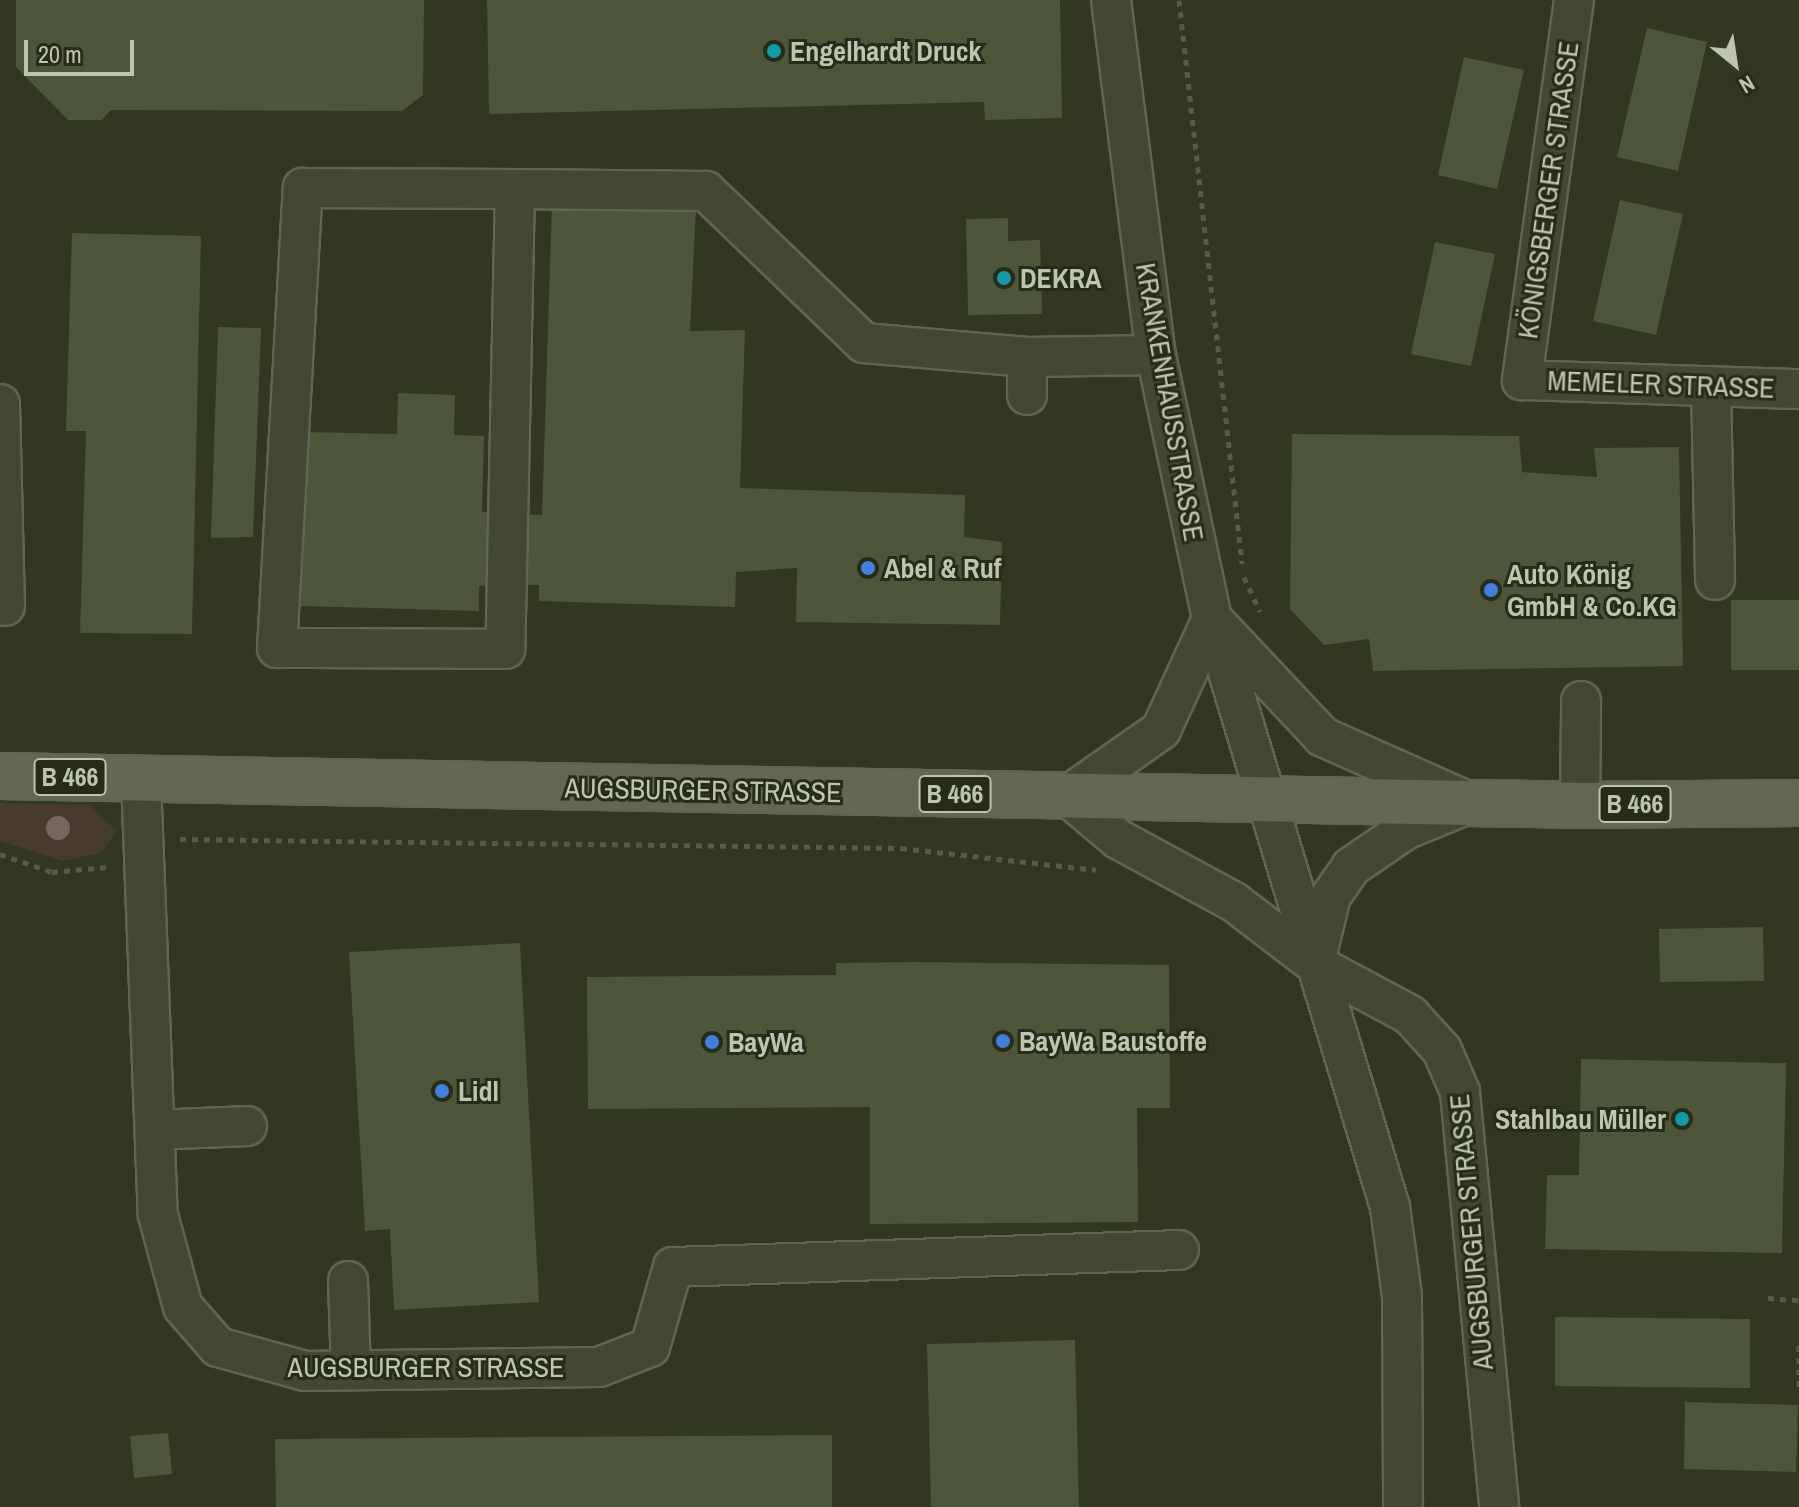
<!DOCTYPE html>
<meta charset="utf-8">
<style>
body{margin:0}
#map{position:relative;width:1799px;height:1507px;overflow:hidden;background:#323720;font-family:"Archivo Narrow",sans-serif}
div>[style]{position:absolute}
.green>*{inset:0;background:#463b2c}
.building>*{inset:0;background:#4e5639}
.path>*{height:5px;margin-top:-2.5px;transform-origin:0;background:repeating-linear-gradient(90deg,#5c5846 0 6px,transparent 0 12px)}
.roads{filter:drop-shadow(2px 0 #606651) drop-shadow(-2px 0 #606651) drop-shadow(0 2px #606651) drop-shadow(0 -2px #606651)}
.minor>*{height:38px;margin:-19px;padding:0 19px;transform-origin:19px;border-radius:19px;background:#434833}
.major>*{height:44px;margin:-22px;padding:0 22px;transform-origin:22px;border-radius:22px;background:#626851}
.trees>*{width:24px;height:24px;margin:-12px;border-radius:50%;background:#77665d}
.dots>*{width:22px;height:22px;translate:-50% -50%;box-sizing:border-box;border:4px solid #272c19;border-radius:50%}
span{translate:-50% -50%;white-space:nowrap;text-align:center;line-height:1.15;-webkit-text-stroke:6px #272c19;paint-order:stroke}
.shield-label span{padding:2px 6px;background:#272c19;border:2px solid;border-radius:6px;-webkit-text-stroke-width:0}
.shield-label{font-size:26px;color:#bec5ae;font-weight:700}
.poi-label{font-size:28px;color:#bec5ae;font-weight:700}
.left{translate:0 -50%;text-align:left}
.right{translate:-100% -50%;text-align:right}
.street-label{font-size:28px;color:#bec5ae}
.north{position:absolute;left:1695px;top:24px;width:80px;height:80px;-webkit-text-stroke:6px #272c19;paint-order:stroke;rotate:150deg;font-size:22px;font-weight:700;line-height:32px;text-align:center;color:#bec5ae}
.north::after{content:'';display:block;margin:auto;width:28px;height:36px;background:#bec5ae;clip-path:polygon(50% 0,100% 100%,50% 72%,0 100%)}
.scale{position:absolute;left:24px;top:40px;width:110px;height:36px;box-sizing:border-box;border:4px solid #bec5ae;border-top:0;padding-left:10px;font-size:24px;line-height:28px;white-space:nowrap;color:#bec5ae;-webkit-text-stroke:6px #272c19;paint-order:stroke}
</style>
<div id="map">
<div class="green">
<i style="clip-path:polygon(0 803px,89px 805px,117px 831px,101px 853px,62px 861px,0 841px)"></i>
</div>
<div class="building">
<i style="clip-path:polygon(16px 0,424px 0,423px 95px,402px 111px,111px 110px,102px 120px,68px 120px,16px 67px)"></i>
<i style="clip-path:polygon(487px 0,1060px 0,1062px 118px,985px 120px,984px 102px,489px 114px)"></i>
<i style="clip-path:polygon(1647px 28px,1707px 42px,1678px 171px,1617px 157px)"></i>
<i style="clip-path:polygon(1464px 57px,1524px 70px,1497px 189px,1438px 175px)"></i>
<i style="clip-path:polygon(1620px 200px,1683px 214px,1656px 335px,1593px 321px)"></i>
<i style="clip-path:polygon(552px 204px,696px 209px,690px 331px,745px 330px,740px 488px,965px 495px,964px 537px,1002px 542px,1000px 625px,796px 622px,797px 568px,736px 572px,735px 607px,539px 601px,539px 585px,479px 586px,479px 611px,301px 606px,306px 432px,397px 434px,398px 393px,455px 395px,454px 435px,484px 436px,482px 512px,542px 515px)"></i>
<i style="clip-path:polygon(1008px 218px,1008px 241px,1040px 240px,1042px 314px,968px 315px,966px 219px)"></i>
<i style="clip-path:polygon(72px 233px,201px 236px,192px 634px,80px 633px,86px 431px,66px 431px)"></i>
<i style="clip-path:polygon(1435px 242px,1495px 254px,1471px 366px,1411px 354px)"></i>
<i style="clip-path:polygon(218px 327px,261px 328px,253px 537px,211px 538px)"></i>
<i style="clip-path:polygon(1292px 434px,1519px 436px,1522px 472px,1597px 477px,1594px 448px,1679px 447px,1683px 666px,1373px 671px,1369px 639px,1324px 645px,1290px 609px)"></i>
<i style="clip-path:polygon(1731px 600px,1799px 600px,1799px 670px,1731px 670px)"></i>
<i style="clip-path:polygon(1763px 927px,1764px 981px,1660px 982px,1659px 929px)"></i>
<i style="clip-path:polygon(520px 943px,539px 1302px,394px 1310px,390px 1229px,365px 1231px,349px 952px)"></i>
<i style="clip-path:polygon(914px 962px,1169px 965px,1170px 1108px,1137px 1108px,1138px 1222px,870px 1224px,870px 1107px,588px 1109px,587px 977px,836px 975px,836px 963px)"></i>
<i style="clip-path:polygon(1581px 1059px,1786px 1063px,1782px 1253px,1545px 1249px,1547px 1175px,1579px 1175px)"></i>
<i style="clip-path:polygon(1555px 1317px,1750px 1319px,1750px 1388px,1555px 1386px)"></i>
<i style="clip-path:polygon(1075px 1340px,1079px 1507px,931px 1507px,927px 1344px)"></i>
<i style="clip-path:polygon(1685px 1402px,1798px 1405px,1796px 1472px,1684px 1469px)"></i>
<i style="clip-path:polygon(168px 1433px,172px 1474px,134px 1478px,130px 1436px)"></i>
<i style="clip-path:polygon(832px 1435px,832px 1507px,276px 1507px,275px 1439px)"></i>
</div>
<div class="path">
<i style="left:1179px;top:0;width:567px;rotate:83.62deg"></i>
<i style="left:1244px;top:577px;width:38px;rotate:65deg"></i>
<i style="left:180px;top:839px;width:721px;rotate:0.72deg"></i>
<i style="left:901px;top:848px;width:196px;rotate:6.4deg"></i>
<i style="left:0;top:854px;width:55px;rotate:19.1deg"></i>
<i style="left:52px;top:872px;width:55px;rotate:-5.2deg"></i>
<i style="left:1768px;top:1298px;width:31px;rotate:4deg"></i>
<i style="left:1799px;top:1345px;width:46px;rotate:90deg"></i>
</div>
<div class="roads">
<div class="minor">
<i style="left:1111px;top:0;width:358px;rotate:82.8deg"></i>
<i style="left:1156px;top:355px;width:270px;rotate:78deg"></i>
<i style="left:1212px;top:619px;width:614px;rotate:73.16deg"></i>
<i style="left:1390px;top:1207px;width:90px;rotate:82.3deg"></i>
<i style="left:1402px;top:1296px;width:211px;rotate:89.7deg"></i>
<i style="left:1574px;top:0;width:384px;rotate:97.8deg"></i>
<i style="left:1522px;top:380px;width:277px;rotate:1.9deg"></i>
<i style="left:515px;top:189px;width:460px;rotate:91.2deg"></i>
<i style="left:505px;top:649px;width:228px;rotate:-179.7deg"></i>
<i style="left:277px;top:648px;width:461px;rotate:-86.8deg"></i>
<i style="left:303px;top:188px;width:212px;rotate:0.3deg"></i>
<i style="left:515px;top:189px;width:191px;rotate:0.6deg"></i>
<i style="left:706px;top:191px;width:219px;rotate:43.9deg"></i>
<i style="left:864px;top:343px;width:164px;rotate:4.9deg"></i>
<i style="left:1711px;top:386px;width:194px;rotate:88.8deg"></i>
<i style="left:1027px;top:395px;width:38px;rotate:-90deg"></i>
<i style="left:1027px;top:357px;width:129px;rotate:-0.9deg"></i>
<i style="left:0;top:404px;width:202px;rotate:88.6deg"></i>
<i style="left:141px;top:779px;width:436px;rotate:87.8deg"></i>
<i style="left:158px;top:1215px;width:95px;rotate:74.8deg"></i>
<i style="left:183px;top:1307px;width:53px;rotate:48.8deg"></i>
<i style="left:218px;top:1347px;width:90px;rotate:15.4deg"></i>
<i style="left:305px;top:1371px;width:294px;rotate:-0.8deg"></i>
<i style="left:599px;top:1367px;width:55px;rotate:-21.4deg"></i>
<i style="left:650px;top:1347px;width:83px;rotate:-74deg"></i>
<i style="left:673px;top:1267px;width:506px;rotate:-1.92deg"></i>
<i style="left:1469px;top:802px;width:160px;rotate:-156deg"></i>
<i style="left:1323px;top:737px;width:162px;rotate:-133.2deg"></i>
<i style="left:1212px;top:619px;width:122px;rotate:114.7deg"></i>
<i style="left:1161px;top:730px;width:115px;rotate:144.9deg"></i>
<i style="left:1067px;top:796px;width:67px;rotate:40.1deg"></i>
<i style="left:1118px;top:839px;width:132px;rotate:28.5deg"></i>
<i style="left:1234px;top:902px;width:102px;rotate:37.4deg"></i>
<i style="left:1315px;top:964px;width:108px;rotate:28.2deg"></i>
<i style="left:1410px;top:1015px;width:47px;rotate:47.6deg"></i>
<i style="left:1442px;top:1050px;width:46px;rotate:66.8deg"></i>
<i style="left:1460px;top:1092px;width:417px;rotate:84.6deg"></i>
<i style="left:1580px;top:805px;width:104px;rotate:-89.4deg"></i>
<i style="left:1316px;top:958px;width:64px;rotate:-76.4deg"></i>
<i style="left:1331px;top:896px;width:35px;rotate:-55deg"></i>
<i style="left:1351px;top:867px;width:65px;rotate:-34.4deg"></i>
<i style="left:1405px;top:830px;width:66px;rotate:-22.3deg"></i>
<i style="left:155px;top:1130px;width:92px;rotate:-2.5deg"></i>
<i style="left:348px;top:1281px;width:89px;rotate:88.1deg"></i>
</div>
<div class="major">
<i style="left:0;top:776px;width:1580px;rotate:1.05deg"></i>
<i style="left:1580px;top:805px;width:219px;rotate:-0.5deg"></i>
</div>
</div>
<div class="trees">
<i style="left:58px;top:828px"></i>
</div>
<div class="dots">
<i style="left:774px;top:51px;background:#0f9aa8"></i>
<i style="left:1004px;top:278px;background:#0f9aa8"></i>
<i style="left:868px;top:568px;background:#3f7fe0"></i>
<i style="left:1491px;top:590px;background:#3f7fe0"></i>
<i style="left:1003px;top:1041px;background:#3f7fe0"></i>
<i style="left:712px;top:1042px;background:#3f7fe0"></i>
<i style="left:442px;top:1091px;background:#3f7fe0"></i>
<i style="left:1682px;top:1119px;background:#0f9aa8"></i>
</div>
<div class="shield-label">
<span style="left:70px;top:777px">B 466</span>
<span style="left:955px;top:794px">B 466</span>
<span style="left:1635px;top:804px">B 466</span>
</div>
<div class="poi-label">
<span class="left" style="left:790px;top:51px">Engelhardt Druck</span>
<span class="left" style="left:1020px;top:278px">DEKRA</span>
<span class="left" style="left:884px;top:568px">Abel &amp; Ruf</span>
<span class="left" style="left:1507px;top:590px">Auto König<br>GmbH &amp; Co.KG</span>
<span class="left" style="left:1019px;top:1041px">BayWa Baustoffe</span>
<span class="left" style="left:728px;top:1042px">BayWa</span>
<span class="left" style="left:458px;top:1091px">Lidl</span>
<span class="right" style="left:1666px;top:1119px">Stahlbau Müller</span>
</div>
<div class="street-label">
<span style="left:1548px;top:190px;rotate:-82deg">KÖNIGSBERGER STRASSE</span>
<span style="left:1661px;top:384px;rotate:2deg">MEMELER STRASSE</span>
<span style="left:1170px;top:402px;rotate:80deg">KRANKENHAUSSTRASSE</span>
<span style="left:703px;top:790px;rotate:1deg">AUGSBURGER STRASSE</span>
<span style="left:1471px;top:1232px;rotate:-95deg">AUGSBURGER STRASSE</span>
<span style="left:426px;top:1367px">AUGSBURGER STRASSE</span>
</div>
<div class="north">N</div>
<div class="scale">20 m</div>
</div>
